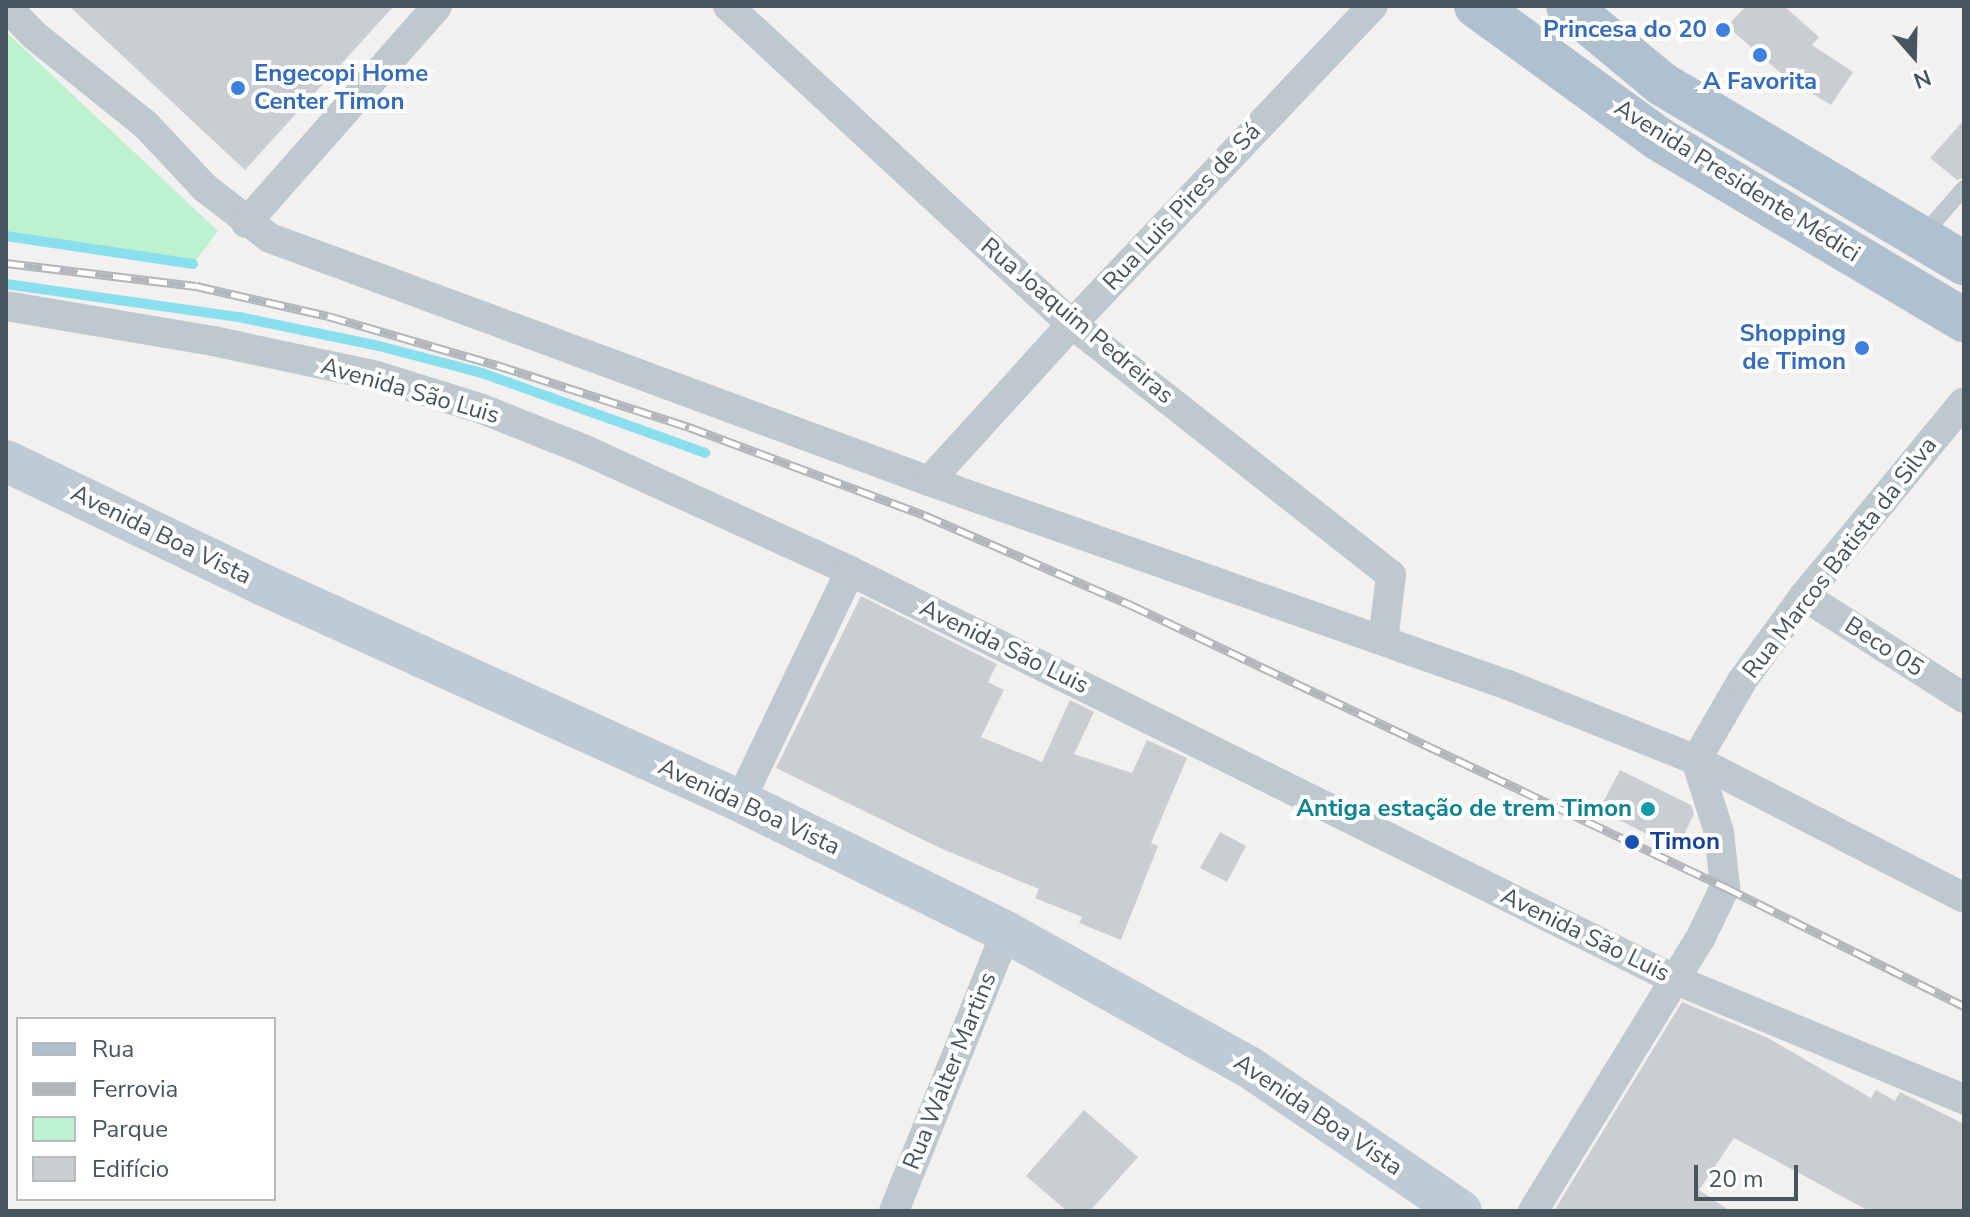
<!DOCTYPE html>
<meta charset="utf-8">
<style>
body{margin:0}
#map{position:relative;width:1970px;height:1217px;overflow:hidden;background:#f3f0f0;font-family:"Nunito Sans",sans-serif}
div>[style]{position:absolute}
.green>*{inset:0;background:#bef1cf}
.stream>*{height:10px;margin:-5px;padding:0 5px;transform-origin:5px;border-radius:5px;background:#8adfee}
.building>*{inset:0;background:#caced3}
.lane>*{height:16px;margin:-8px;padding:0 8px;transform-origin:8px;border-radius:8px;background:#bec8cf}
.street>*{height:30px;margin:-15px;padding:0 15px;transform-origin:15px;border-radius:15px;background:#bec8cf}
.secondary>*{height:42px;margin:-21px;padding:0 21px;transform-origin:21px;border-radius:21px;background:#becad4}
.primary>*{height:44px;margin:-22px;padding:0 22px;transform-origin:22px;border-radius:22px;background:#afc1cf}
.rail>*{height:9px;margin-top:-4.5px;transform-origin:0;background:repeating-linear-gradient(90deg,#fff 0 18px,#b2b6bb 0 36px);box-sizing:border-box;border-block:2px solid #b2b6bb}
.dots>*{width:22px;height:22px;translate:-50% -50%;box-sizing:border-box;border:4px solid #fff;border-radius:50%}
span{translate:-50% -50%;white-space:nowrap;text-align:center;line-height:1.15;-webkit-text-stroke:8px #fff;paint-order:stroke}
.shop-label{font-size:24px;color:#366cbe;font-weight:700}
.right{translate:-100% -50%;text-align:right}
.left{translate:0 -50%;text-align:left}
.street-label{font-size:24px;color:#47555e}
.culture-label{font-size:24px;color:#0d838f;font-weight:700}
.transit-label{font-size:24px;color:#164399;font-weight:700}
.frame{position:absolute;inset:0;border:8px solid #47555e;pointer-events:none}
.legend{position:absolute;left:16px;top:1017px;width:260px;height:184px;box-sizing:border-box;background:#fff;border:2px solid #b5bbbf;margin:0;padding:10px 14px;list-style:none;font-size:24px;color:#47555e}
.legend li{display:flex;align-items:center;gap:16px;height:40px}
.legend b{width:40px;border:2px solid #b5bbbf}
.north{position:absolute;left:1874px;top:16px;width:80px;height:80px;-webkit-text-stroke:6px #fff;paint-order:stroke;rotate:160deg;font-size:22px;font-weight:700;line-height:32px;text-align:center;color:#47555e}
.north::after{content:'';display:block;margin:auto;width:28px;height:36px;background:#47555e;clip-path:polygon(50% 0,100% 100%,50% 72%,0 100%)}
.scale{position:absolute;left:1694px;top:1165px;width:104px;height:36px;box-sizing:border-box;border:4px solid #47555e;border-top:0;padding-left:10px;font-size:24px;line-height:28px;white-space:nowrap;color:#47555e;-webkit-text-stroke:6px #fff;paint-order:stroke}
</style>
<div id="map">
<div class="green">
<i style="clip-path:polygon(6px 32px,218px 231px,193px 264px,6px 236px)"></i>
</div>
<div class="stream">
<i style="left:6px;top:236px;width:189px;rotate:8.5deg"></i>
<i style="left:6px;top:284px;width:235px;rotate:8.1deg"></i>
<i style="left:239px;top:317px;width:143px;rotate:11.7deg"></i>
<i style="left:379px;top:346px;width:106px;rotate:14.7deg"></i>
<i style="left:482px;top:373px;width:237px;rotate:19.7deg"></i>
</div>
<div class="building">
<i style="clip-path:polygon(69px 6px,394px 6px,245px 170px)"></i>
<i style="clip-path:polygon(1746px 6px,1784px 6px,1819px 37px,1812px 45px,1853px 72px,1831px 105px,1784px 76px,1727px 26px)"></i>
<i style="clip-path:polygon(1964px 120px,1964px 177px,1957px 180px,1930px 158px)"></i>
<i style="clip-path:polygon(861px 596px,997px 664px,988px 682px,1004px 690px,981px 737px,1042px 762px,1070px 700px,1094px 712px,1074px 754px,1132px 773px,1147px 740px,1187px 758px,1151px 843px,1158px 846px,1121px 940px,1079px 923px,1082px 917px,1035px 898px,1039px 889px,940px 848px,776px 768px)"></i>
<i style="clip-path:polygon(1620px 770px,1691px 805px,1694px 814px,1677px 849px,1599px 810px)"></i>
<i style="clip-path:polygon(1220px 832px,1246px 846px,1227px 882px,1200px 868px)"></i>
<i style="clip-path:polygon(1682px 1002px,1768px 1038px,1871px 1098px,1876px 1090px,1895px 1101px,1900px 1092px,1964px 1124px,1964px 1211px,1869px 1211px,1734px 1138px,1699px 1190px,1730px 1211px,1554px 1211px)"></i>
<i style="clip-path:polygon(1084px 1110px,1138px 1157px,1090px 1211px,1067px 1211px,1026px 1176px)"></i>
</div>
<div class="lane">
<i style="left:1923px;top:235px;width:62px;rotate:-48.9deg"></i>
</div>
<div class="street">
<i style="left:6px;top:6px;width:40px;rotate:46deg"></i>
<i style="left:34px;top:35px;width:144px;rotate:38.8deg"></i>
<i style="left:146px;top:125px;width:86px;rotate:46.9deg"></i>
<i style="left:205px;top:188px;width:82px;rotate:37.6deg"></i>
<i style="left:270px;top:238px;width:702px;rotate:20.24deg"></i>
<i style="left:929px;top:481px;width:614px;rotate:19.41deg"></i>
<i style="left:1508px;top:685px;width:202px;rotate:21.7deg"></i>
<i style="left:1696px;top:760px;width:301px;rotate:27.2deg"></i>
<i style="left:728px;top:6px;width:468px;rotate:42.8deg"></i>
<i style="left:1072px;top:324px;width:406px;rotate:38.2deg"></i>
<i style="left:1391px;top:575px;width:66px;rotate:96.9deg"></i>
<i style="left:246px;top:223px;width:289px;rotate:-48.6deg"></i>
<i style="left:6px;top:306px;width:210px;rotate:9.6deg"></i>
<i style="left:213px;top:341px;width:168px;rotate:12deg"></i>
<i style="left:377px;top:376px;width:110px;rotate:17.4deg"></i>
<i style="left:482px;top:409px;width:111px;rotate:21.7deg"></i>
<i style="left:585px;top:450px;width:291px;rotate:24.5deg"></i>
<i style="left:850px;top:571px;width:922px;rotate:26.34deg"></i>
<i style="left:1676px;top:980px;width:312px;rotate:22.5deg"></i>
<i style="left:929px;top:481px;width:212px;rotate:-47.7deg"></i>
<i style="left:1072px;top:324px;width:438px;rotate:-46.6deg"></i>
<i style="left:1804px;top:596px;width:190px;rotate:32.5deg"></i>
<i style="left:740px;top:801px;width:255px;rotate:-64.4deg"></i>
<i style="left:894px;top:1211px;width:301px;rotate:-68.1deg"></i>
<i style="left:1533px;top:1211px;width:319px;rotate:-58.5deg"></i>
<i style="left:1700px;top:939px;width:58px;rotate:-64.3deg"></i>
<i style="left:1725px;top:887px;width:55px;rotate:-96.2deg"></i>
<i style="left:1719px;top:832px;width:76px;rotate:-107.7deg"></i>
<i style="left:1696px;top:760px;width:91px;rotate:-59.8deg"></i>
<i style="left:1742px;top:681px;width:105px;rotate:-53.9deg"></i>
<i style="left:1804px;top:596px;width:251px;rotate:-50.5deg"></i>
</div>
<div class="secondary">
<i style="left:6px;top:461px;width:281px;rotate:25.7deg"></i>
<i style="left:259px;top:583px;width:528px;rotate:24.38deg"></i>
<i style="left:740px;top:801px;width:297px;rotate:26.2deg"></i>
<i style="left:1006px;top:932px;width:278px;rotate:29.1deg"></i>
<i style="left:1249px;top:1067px;width:256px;rotate:34.2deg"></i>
</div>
<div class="primary">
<i style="left:1476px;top:6px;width:226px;rotate:36deg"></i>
<i style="left:1659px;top:139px;width:355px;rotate:30.7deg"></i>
<i style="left:1568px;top:6px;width:122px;rotate:39.7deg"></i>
<i style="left:1662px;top:84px;width:351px;rotate:30.7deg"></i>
</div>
<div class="rail">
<i style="left:6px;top:263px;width:191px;rotate:6.9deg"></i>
<i style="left:196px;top:286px;width:135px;rotate:12.8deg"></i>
<i style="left:328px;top:316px;width:176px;rotate:16.2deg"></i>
<i style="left:497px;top:365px;width:202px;rotate:17.9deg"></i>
<i style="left:689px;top:427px;width:251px;rotate:20.5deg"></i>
<i style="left:924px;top:515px;width:226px;rotate:23.5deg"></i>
<i style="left:1131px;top:605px;width:658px;rotate:25.4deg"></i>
<i style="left:1725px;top:887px;width:267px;rotate:26.5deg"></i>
</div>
<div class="dots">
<i style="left:1723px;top:30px;background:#3f7fe0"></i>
<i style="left:1760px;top:55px;background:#3f7fe0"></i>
<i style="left:238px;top:88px;background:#3f7fe0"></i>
<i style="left:1862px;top:348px;background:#3f7fe0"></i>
<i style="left:1648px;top:809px;background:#0f9aa8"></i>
<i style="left:1632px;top:842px;background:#1a4fb4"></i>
</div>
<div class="shop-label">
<span class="right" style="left:1707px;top:30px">Princesa do 20</span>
<span class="left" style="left:254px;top:88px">Engecopi Home<br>Center Timon</span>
<span style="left:1760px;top:82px">A Favorita</span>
<span class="right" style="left:1846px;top:348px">Shopping<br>de Timon</span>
</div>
<div class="street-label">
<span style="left:1737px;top:181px;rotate:32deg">Avenida Presidente Médici</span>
<span style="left:1182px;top:207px;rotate:-47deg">Rua Luis Pires de Sá</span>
<span style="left:1077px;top:321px;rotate:40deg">Rua Joaquim Pedreiras</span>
<span style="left:410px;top:391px;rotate:16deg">Avenida São Luis</span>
<span style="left:161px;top:535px;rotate:26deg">Avenida Boa Vista</span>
<span style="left:1840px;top:558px;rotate:-52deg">Rua Marcos Batista da Silva</span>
<span style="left:1004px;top:647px;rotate:26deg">Avenida São Luis</span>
<span style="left:1884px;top:647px;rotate:33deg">Beco 05</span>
<span style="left:749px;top:807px;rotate:25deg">Avenida Boa Vista</span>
<span style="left:1585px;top:935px;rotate:26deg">Avenida São Luis</span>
<span style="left:950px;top:1071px;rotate:-68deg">Rua Walter Martins</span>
<span style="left:1318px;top:1115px;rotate:34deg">Avenida Boa Vista</span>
</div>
<div class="culture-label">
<span class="right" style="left:1632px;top:809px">Antiga estação de trem Timon</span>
</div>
<div class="transit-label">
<span class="left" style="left:1650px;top:842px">Timon</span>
</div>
<div class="frame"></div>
<ul class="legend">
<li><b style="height:10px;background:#afc1cf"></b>Rua</li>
<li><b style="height:10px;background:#b2b6bb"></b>Ferrovia</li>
<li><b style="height:22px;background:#bef1cf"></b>Parque</li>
<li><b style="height:22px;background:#caced3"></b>Edifício</li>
</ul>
<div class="north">N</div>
<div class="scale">20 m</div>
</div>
